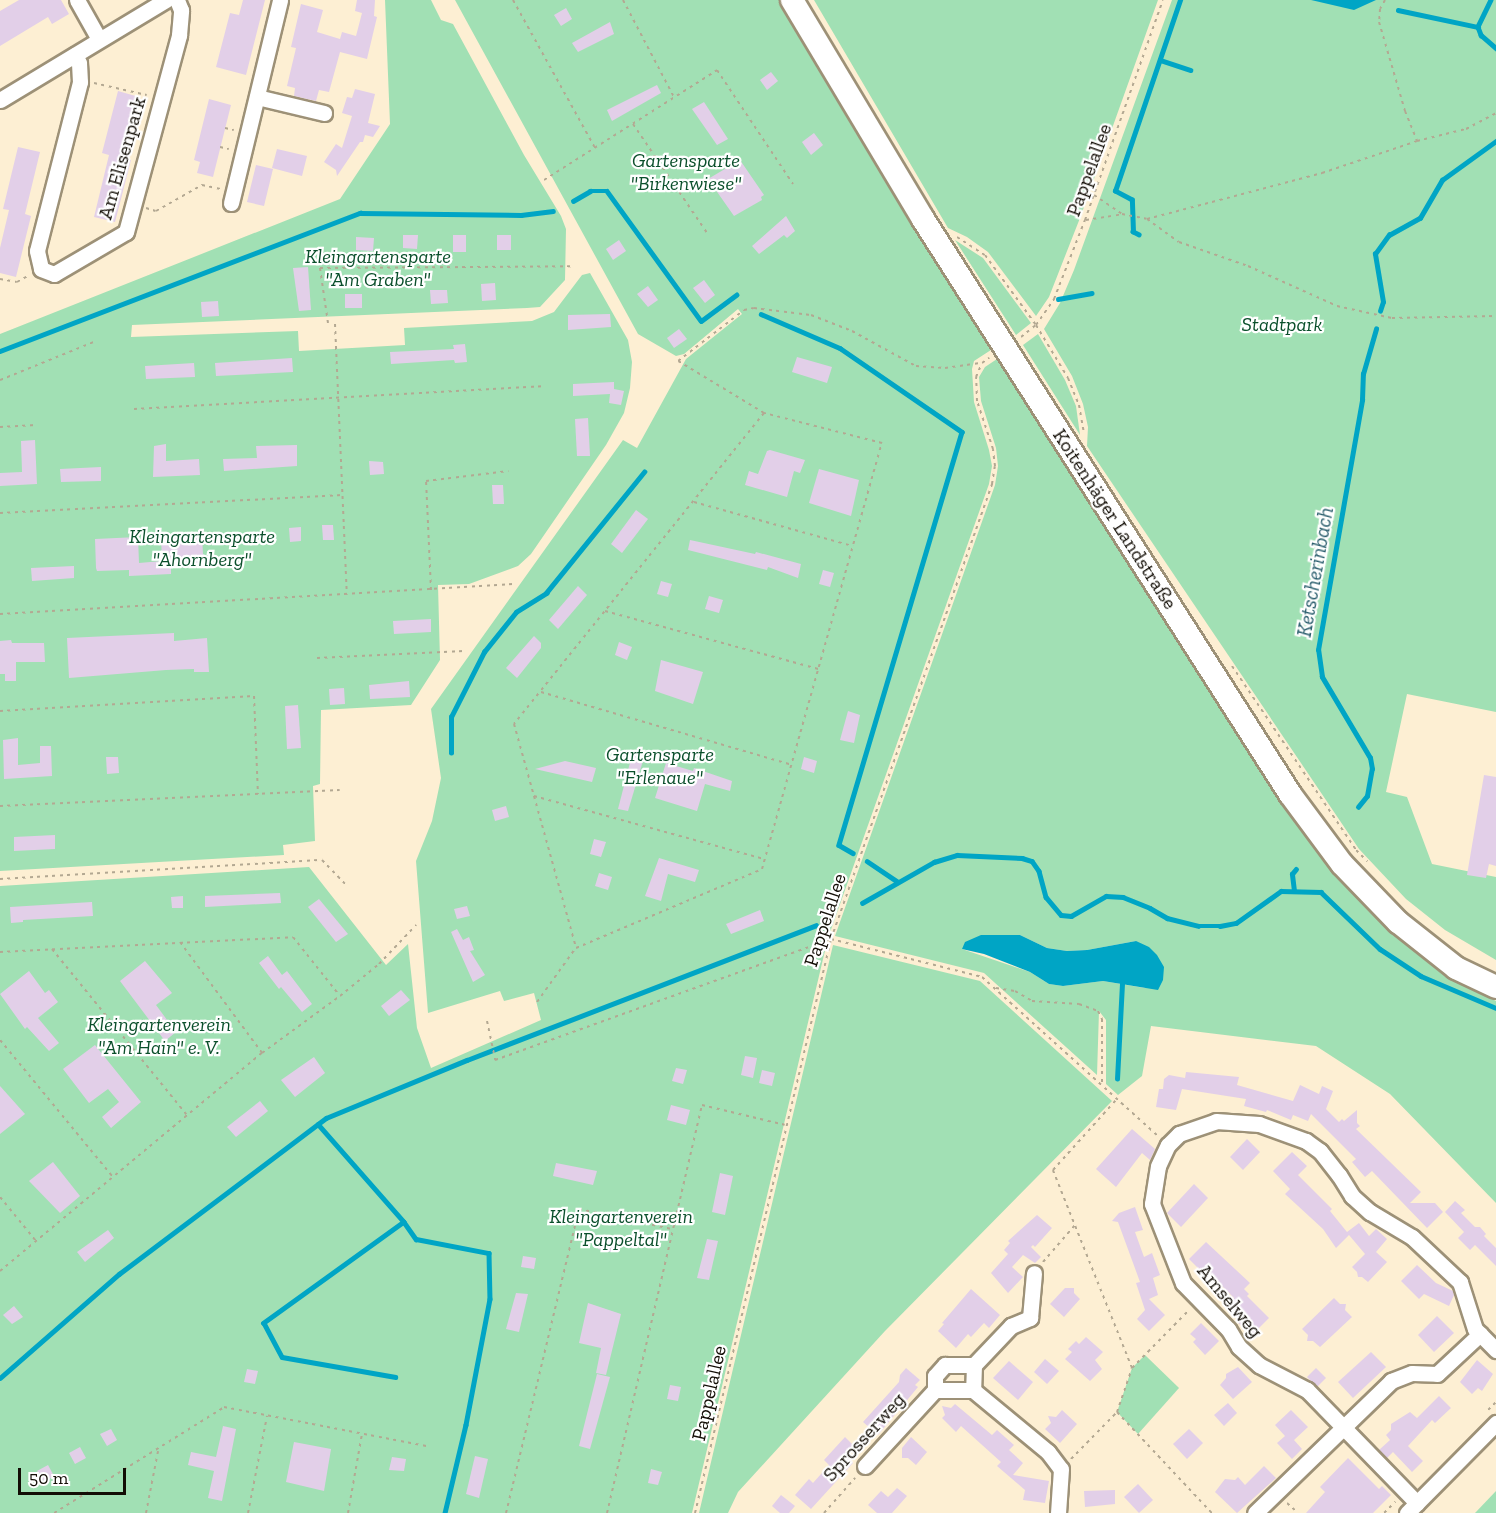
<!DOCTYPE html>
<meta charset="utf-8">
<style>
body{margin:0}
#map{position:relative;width:1496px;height:1513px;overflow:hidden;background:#fdefd3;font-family:"Zilla Slab",serif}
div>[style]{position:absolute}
.green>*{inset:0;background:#a1e0b4}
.water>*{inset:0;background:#00a5c5}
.stream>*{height:4.5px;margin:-2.25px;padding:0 2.25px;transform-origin:2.25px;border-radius:2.25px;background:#00a5c5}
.building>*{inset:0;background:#e2cfe8}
.path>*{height:2px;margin-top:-1px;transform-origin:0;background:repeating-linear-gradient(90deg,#b3a892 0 3px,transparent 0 7.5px)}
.roads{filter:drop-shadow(2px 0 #9d9177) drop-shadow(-2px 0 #9d9177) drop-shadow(0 2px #9d9177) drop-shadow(0 -2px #9d9177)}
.street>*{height:15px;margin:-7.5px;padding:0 7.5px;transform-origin:7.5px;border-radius:7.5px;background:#fff}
.secondary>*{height:22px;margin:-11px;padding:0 11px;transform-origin:11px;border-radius:11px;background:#fff}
span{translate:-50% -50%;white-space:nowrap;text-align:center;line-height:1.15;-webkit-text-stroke:4.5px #fff;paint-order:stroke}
.street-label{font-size:20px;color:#120d05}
.park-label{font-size:20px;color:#0a4f2b;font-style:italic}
.water-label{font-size:21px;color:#2a5e6d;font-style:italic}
.scale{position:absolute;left:18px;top:1468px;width:108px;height:27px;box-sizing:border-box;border:3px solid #120d05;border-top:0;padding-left:8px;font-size:18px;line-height:21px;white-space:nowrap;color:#120d05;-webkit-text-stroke:4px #fff;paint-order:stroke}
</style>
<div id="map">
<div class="green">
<i style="clip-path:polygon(385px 0,431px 0,441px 20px,453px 24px,524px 155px,561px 216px,566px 229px,565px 280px,540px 307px,527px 308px,132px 325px,131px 337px,298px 331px,299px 351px,405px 345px,404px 328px,532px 321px,554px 312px,582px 275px,590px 273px,628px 340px,632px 362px,630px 388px,624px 413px,606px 445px,531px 554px,518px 566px,469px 584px,438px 585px,440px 660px,411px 705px,321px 710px,320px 784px,313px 786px,315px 841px,283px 845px,284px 855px,0 871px,0 334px,340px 199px,390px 124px)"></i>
<i style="clip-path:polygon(455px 0,782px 0,994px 348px,974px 361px,972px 369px,974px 402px,989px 450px,992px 466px,989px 484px,828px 938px,692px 1513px,0 1513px,0 886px,309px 867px,386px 965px,408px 944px,417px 1028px,431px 1068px,541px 1020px,534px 993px,504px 1001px,500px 991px,428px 1013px,416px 861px,432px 821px,441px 778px,431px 709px,623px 440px,637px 448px,686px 359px,742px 314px,738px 309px,684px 354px,676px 356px,638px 334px)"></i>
<i style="clip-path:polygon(814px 0,1158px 0,1080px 218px,1049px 297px,1036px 316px,988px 252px,967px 237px,948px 228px)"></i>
<i style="clip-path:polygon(1172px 0,1496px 0,1496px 712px,1407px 694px,1386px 792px,1407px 797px,1432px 864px,1496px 877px,1496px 960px,1445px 930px,1406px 899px,1359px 849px,1087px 446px,1088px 427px,1083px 404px,1072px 376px,1044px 329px,1060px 303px,1074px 270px)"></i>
<i style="clip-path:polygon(955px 240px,983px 258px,1031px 323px,1016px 335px)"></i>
<i style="clip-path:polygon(1038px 334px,1065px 380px,1076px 406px,1080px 435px,1023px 345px)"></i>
<i style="clip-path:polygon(evenodd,1000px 357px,1343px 879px,1386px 928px,1441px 972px,1496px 1001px,1496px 1203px,1390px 1094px,1316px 1046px,1151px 1026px,1142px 1076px,1118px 1095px,1106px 1084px,1106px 1020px,1099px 1011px,1097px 1075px,984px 973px,835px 936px,995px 485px,998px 466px,996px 448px,981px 401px,979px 377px,985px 367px,1000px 357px,1020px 935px,1047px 948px,1067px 951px,1087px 950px,1136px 941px,1145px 988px,1103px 981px,1063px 986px,1049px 984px,1030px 972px,962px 949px,1000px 936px,1020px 935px)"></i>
<i style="clip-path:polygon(833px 945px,980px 981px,1112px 1101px,885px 1331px,738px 1492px,728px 1513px,699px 1513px)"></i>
<i style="clip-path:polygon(1145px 1355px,1179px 1388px,1138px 1434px,1117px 1412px,1132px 1368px)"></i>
<i style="clip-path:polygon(1496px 1491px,1496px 1513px,1475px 1513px)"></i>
</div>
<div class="water">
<i style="clip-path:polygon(1311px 0,1376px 0,1354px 10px)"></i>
<i style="clip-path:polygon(981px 935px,1020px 935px,1047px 948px,1067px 951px,1087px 950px,1136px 941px,1149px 947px,1157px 955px,1164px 967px,1163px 980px,1158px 990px,1103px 981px,1063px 986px,1049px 984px,1030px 972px,984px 954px,962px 949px,965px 942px)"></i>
</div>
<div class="stream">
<i style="left:1491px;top:0;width:30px;rotate:116deg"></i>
<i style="left:1478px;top:27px;width:9px;rotate:69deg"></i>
<i style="left:1481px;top:35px;width:20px;rotate:41deg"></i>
<i style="left:1398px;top:10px;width:82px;rotate:12deg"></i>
<i style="left:1160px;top:60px;width:32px;rotate:18deg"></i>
<i style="left:573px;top:201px;width:20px;rotate:-30deg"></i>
<i style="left:590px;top:191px;width:17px"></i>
<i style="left:607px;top:191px;width:160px;rotate:54.1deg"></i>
<i style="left:701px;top:321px;width:44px;rotate:-36.6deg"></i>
<i style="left:1139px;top:235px;width:7px;rotate:-153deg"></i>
<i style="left:1133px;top:232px;width:32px;rotate:-92deg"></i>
<i style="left:1132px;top:200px;width:19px;rotate:-152deg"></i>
<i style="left:1115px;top:191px;width:202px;rotate:-71.2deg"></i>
<i style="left:1058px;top:299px;width:34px;rotate:-10deg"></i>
<i style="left:1380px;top:311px;width:9px;rotate:-72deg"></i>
<i style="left:1383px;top:302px;width:49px;rotate:-99.5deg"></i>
<i style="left:1375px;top:254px;width:24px;rotate:-54deg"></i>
<i style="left:1389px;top:235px;width:35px;rotate:-29deg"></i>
<i style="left:1420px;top:218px;width:44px;rotate:-59.9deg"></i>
<i style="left:1442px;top:180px;width:67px;rotate:-35.8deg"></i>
<i style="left:761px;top:314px;width:86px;rotate:23.3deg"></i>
<i style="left:840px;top:348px;width:148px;rotate:34.5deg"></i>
<i style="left:962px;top:432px;width:431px;rotate:106.6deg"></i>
<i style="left:839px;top:845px;width:16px;rotate:30deg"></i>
<i style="left:0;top:351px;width:386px;rotate:-21deg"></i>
<i style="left:360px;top:213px;width:161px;rotate:0.7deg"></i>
<i style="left:521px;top:215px;width:32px;rotate:-7deg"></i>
<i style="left:451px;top:753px;width:36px;rotate:-90deg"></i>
<i style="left:451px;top:717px;width:73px;rotate:-63.1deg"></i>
<i style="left:484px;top:652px;width:51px;rotate:-51.3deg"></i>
<i style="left:516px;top:612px;width:36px;rotate:-32deg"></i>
<i style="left:546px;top:593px;width:156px;rotate:-51deg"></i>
<i style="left:1358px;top:807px;width:14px;rotate:-51deg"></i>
<i style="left:1367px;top:796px;width:27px;rotate:-80deg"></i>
<i style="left:1372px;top:769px;width:11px;rotate:-100deg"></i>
<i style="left:1370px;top:758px;width:94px;rotate:-120.7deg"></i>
<i style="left:1322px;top:677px;width:27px;rotate:-98deg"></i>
<i style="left:1318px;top:650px;width:254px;rotate:-80deg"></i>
<i style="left:1362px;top:400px;width:26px;rotate:-88deg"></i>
<i style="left:1363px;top:374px;width:47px;rotate:-73.9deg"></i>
<i style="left:867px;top:861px;width:36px;rotate:34deg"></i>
<i style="left:1294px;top:891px;width:17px;rotate:-97deg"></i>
<i style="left:1292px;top:874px;width:6px;rotate:-51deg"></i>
<i style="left:862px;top:903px;width:83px;rotate:-29.7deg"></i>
<i style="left:934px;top:862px;width:24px;rotate:-17deg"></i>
<i style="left:957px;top:855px;width:65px;rotate:2.6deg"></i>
<i style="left:1022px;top:858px;width:10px;rotate:17deg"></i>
<i style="left:1032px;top:861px;width:12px;rotate:55deg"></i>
<i style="left:1039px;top:871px;width:27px;rotate:75deg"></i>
<i style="left:1046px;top:897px;width:23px;rotate:50deg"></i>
<i style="left:1061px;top:915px;width:10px;rotate:6deg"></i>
<i style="left:1071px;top:916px;width:40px;rotate:-29.7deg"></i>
<i style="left:1106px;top:896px;width:17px;rotate:3deg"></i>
<i style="left:1123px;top:897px;width:29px;rotate:22deg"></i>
<i style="left:1150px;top:908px;width:20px;rotate:30deg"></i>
<i style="left:1167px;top:918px;width:32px;rotate:14deg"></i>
<i style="left:1198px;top:926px;width:22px"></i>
<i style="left:1220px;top:926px;width:16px;rotate:-11deg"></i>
<i style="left:1236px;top:923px;width:55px;rotate:-35.4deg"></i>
<i style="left:1281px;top:891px;width:40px;rotate:1.4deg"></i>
<i style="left:1321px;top:892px;width:82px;rotate:44deg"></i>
<i style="left:1380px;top:949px;width:49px;rotate:33.4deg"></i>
<i style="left:1421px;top:976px;width:82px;rotate:23.1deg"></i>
<i style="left:1117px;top:1079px;width:96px;rotate:-87deg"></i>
<i style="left:318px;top:1124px;width:130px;rotate:48.7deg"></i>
<i style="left:404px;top:1222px;width:173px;rotate:144.2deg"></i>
<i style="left:264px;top:1323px;width:38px;rotate:62deg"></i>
<i style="left:282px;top:1357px;width:115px;rotate:10deg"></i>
<i style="left:404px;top:1222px;width:21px;rotate:55deg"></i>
<i style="left:416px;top:1239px;width:74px;rotate:10.9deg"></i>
<i style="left:489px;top:1253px;width:46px;rotate:88.8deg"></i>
<i style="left:490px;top:1299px;width:128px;rotate:100.8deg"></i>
<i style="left:466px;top:1425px;width:90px;rotate:103.4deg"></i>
<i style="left:0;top:1378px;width:158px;rotate:-41.2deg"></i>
<i style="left:119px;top:1274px;width:259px;rotate:-37deg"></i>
<i style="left:326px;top:1118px;width:152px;rotate:-22.4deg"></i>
<i style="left:467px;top:1060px;width:374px;rotate:-21.1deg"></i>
</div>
<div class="building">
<i style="clip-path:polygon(19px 0,61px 0,69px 14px,52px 24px,48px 17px,0 46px,0 11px)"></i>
<i style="clip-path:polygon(243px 0,265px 0,246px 75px,216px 67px,230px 13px,239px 15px)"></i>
<i style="clip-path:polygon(357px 0,375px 0,374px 16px,377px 17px,367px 59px,340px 52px,329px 92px,319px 90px,316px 101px,294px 96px,295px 88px,287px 86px,296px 48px,291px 47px,301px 4px,323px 10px,317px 32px,340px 39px,342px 32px,356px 36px,362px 13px,355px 11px)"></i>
<i style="clip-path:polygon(566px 8px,572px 19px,561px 26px,554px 15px)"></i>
<i style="clip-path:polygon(610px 22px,614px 34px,578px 52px,572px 43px)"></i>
<i style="clip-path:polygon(771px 72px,778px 81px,767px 90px,760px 80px)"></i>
<i style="clip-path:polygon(657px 85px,661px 93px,612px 121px,607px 110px)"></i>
<i style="clip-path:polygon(355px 89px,375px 94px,368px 123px,380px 126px,373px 137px,365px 135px,363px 142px,360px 142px,337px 176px,336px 170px,324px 162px,336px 144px,342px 148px,352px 116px,342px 113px,347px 97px,352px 98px)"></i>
<i style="clip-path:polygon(118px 91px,139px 97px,124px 158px,131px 160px,115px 222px,94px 217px,109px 155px,102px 153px)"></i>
<i style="clip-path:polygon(209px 99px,231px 105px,213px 177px,197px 173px,200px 162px,194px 160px)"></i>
<i style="clip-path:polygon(704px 102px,728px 139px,717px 145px,692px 109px)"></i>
<i style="clip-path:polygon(814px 133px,823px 145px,811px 155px,802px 142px)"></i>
<i style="clip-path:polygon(18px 147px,40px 152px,25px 214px,31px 216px,16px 277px,0 273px,0 248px,9px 210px,3px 209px)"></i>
<i style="clip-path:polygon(277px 149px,307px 156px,302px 176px,272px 168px)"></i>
<i style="clip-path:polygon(740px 160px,764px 195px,761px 197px,762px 200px,734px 216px,708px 179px)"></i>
<i style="clip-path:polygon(256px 165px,273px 169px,264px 206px,247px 202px)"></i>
<i style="clip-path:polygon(786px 216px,795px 231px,787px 238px,784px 235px,759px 254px,752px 246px)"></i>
<i style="clip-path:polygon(403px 235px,418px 235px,417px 249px,403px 248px)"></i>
<i style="clip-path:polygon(453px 235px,466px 235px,466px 252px,453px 252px)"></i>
<i style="clip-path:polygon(497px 235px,511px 235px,511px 250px,497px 250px)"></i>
<i style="clip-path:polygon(356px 237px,374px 238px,373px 251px,356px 250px)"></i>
<i style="clip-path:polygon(619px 240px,626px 251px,613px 260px,606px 249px)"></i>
<i style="clip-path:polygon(308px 267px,311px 310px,299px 311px,293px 268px)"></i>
<i style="clip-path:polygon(704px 280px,715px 295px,705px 303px,693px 288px)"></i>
<i style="clip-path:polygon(495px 283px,496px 300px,482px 301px,481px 284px)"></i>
<i style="clip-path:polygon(648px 286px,658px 300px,648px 307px,637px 294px)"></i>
<i style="clip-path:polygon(430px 290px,447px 290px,448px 303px,431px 304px)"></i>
<i style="clip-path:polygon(345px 294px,362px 294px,362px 308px,345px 308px)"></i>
<i style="clip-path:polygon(218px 301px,219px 316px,202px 317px,201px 302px)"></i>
<i style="clip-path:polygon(610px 314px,611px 327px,568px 330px,568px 315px)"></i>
<i style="clip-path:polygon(679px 329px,687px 339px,674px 348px,667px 338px)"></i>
<i style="clip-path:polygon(465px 344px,467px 362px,455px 363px,454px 360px,391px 364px,390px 352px,454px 349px,453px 345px)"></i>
<i style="clip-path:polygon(797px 357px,832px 367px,827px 383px,792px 372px)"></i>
<i style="clip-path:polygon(292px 358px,293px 372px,216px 376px,215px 363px)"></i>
<i style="clip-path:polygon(194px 363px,195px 377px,146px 379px,145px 366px)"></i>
<i style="clip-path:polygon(614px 382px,614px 389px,624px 391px,621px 405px,609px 403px,610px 394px,573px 396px,573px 384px)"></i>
<i style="clip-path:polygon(588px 418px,590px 456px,577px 456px,575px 419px)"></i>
<i style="clip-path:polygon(35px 440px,37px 484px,0 486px,0 473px,22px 472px,21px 441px)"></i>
<i style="clip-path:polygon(166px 444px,166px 461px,199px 459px,200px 475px,153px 477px,154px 446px)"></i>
<i style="clip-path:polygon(297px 445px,297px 466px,224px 471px,223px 459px,257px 458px,256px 446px)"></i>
<i style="clip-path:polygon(770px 450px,805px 460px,800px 473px,794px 471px,787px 497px,745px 485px,749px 471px,758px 474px,767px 451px)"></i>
<i style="clip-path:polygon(369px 461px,383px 462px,384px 474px,370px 475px)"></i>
<i style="clip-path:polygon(101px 467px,101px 481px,61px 482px,60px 469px)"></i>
<i style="clip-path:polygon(819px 469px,859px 480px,851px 516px,809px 503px)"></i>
<i style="clip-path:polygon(492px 485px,503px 485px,504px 504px,493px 504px)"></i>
<i style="clip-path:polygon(636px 510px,648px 519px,622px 553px,611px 544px)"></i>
<i style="clip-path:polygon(322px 525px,333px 525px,334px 540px,323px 540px)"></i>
<i style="clip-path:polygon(301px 527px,301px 541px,290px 542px,289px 528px)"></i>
<i style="clip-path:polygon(202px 535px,203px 554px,218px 563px,171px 566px,171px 574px,129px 576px,129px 570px,97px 571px,96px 568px,95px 539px,138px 537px,139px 563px,162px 561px,161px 537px)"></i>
<i style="clip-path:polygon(690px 540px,755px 554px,756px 552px,801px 564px,798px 578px,768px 567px,767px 570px,688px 550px)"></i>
<i style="clip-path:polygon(74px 566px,74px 578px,32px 581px,31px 568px)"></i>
<i style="clip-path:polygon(823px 570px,834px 573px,830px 587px,819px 584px)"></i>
<i style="clip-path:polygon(661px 581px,672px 584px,668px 597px,657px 594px)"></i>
<i style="clip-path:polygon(578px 586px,587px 595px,558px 629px,549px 620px)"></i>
<i style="clip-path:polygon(709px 596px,723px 600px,719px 613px,705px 609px)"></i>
<i style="clip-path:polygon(431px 619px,431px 632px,394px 634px,393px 621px)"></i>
<i style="clip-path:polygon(174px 633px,174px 641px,207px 638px,209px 672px,194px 672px,194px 669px,166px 670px,69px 678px,67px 638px)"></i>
<i style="clip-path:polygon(534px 636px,541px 643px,541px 648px,517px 678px,506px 668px)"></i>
<i style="clip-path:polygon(11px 640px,12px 643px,44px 643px,45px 662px,16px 662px,16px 681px,5px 681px,5px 674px,0 674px,0 641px)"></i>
<i style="clip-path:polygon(619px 642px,632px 647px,627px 660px,615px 655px)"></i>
<i style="clip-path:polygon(661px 660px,703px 672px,693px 704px,655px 691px)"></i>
<i style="clip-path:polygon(409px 681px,410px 697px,370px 699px,369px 685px)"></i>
<i style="clip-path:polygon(344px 688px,345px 704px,330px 705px,329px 689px)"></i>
<i style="clip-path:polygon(298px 705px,301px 748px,287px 749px,285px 706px)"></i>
<i style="clip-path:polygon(848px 711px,860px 715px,854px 743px,840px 740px)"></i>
<i style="clip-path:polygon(18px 738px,18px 765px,40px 763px,40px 746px,51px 746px,52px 776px,4px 779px,3px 740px)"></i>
<i style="clip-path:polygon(633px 751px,645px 754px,628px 811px,618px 809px)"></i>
<i style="clip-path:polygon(106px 757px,118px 757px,119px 773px,107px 774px)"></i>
<i style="clip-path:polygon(804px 757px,817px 761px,814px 773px,801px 769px)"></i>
<i style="clip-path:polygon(565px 761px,596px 768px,592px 782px,535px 769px)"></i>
<i style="clip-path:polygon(666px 763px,693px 771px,694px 768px,732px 781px,730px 791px,705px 784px,697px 811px,655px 798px)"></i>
<i style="clip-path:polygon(1484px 775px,1496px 777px,1496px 866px,1489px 864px,1486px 878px,1467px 875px)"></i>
<i style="clip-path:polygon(506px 806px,509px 817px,495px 821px,492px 810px)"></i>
<i style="clip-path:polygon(55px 835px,55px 849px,14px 851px,14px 837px)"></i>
<i style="clip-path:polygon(594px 839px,606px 842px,601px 857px,590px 854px)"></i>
<i style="clip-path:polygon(659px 858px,699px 870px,695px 882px,668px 874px,661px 901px,645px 896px)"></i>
<i style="clip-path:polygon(599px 873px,612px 877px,608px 890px,595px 886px)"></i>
<i style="clip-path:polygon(280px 893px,281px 903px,205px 907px,205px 896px)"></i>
<i style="clip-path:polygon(183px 896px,183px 908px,172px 908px,171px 897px)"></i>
<i style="clip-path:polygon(319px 899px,348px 934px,336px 942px,308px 907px)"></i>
<i style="clip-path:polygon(92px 902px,93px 916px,23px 920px,23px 922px,11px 923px,10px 907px)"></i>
<i style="clip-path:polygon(467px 906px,470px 916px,457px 919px,454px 909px)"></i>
<i style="clip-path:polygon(760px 910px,764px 921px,731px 934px,726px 924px)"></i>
<i style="clip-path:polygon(457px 929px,463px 940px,469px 937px,474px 950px,470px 951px,485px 975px,473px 982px,451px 932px)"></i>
<i style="clip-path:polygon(268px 956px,282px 975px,287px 971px,312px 1004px,302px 1012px,281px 987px,279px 989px,259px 963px)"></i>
<i style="clip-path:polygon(145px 961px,172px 993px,156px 1005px,176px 1032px,165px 1041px,120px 981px)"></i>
<i style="clip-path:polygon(29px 971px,45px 993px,49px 990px,58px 1002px,38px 1018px,59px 1043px,49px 1051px,27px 1027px,25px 1029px,0 994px)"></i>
<i style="clip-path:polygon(401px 990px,410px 1000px,389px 1016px,381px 1006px)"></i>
<i style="clip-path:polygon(95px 1045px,141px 1102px,111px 1128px,102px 1117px,119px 1102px,108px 1089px,89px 1103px,63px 1069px)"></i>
<i style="clip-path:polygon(745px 1056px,757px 1058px,753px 1078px,741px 1075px)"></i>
<i style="clip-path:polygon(314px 1057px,325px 1073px,295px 1097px,281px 1080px)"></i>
<i style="clip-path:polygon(676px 1068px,687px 1070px,683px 1084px,672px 1081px)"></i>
<i style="clip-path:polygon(762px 1070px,775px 1073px,772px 1086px,759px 1083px)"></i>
<i style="clip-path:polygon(1186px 1072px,1239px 1077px,1237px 1085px,1293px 1101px,1300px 1085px,1319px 1094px,1322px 1086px,1333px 1091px,1326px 1109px,1339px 1122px,1342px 1119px,1344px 1121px,1357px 1110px,1357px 1123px,1360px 1126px,1356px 1129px,1421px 1192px,1410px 1203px,1435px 1203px,1443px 1212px,1427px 1228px,1372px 1171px,1365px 1177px,1352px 1162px,1356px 1159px,1311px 1114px,1308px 1121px,1293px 1115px,1291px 1120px,1267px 1110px,1266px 1112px,1244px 1106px,1246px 1099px,1182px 1089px,1176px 1110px,1156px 1107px,1159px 1089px,1163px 1089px,1164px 1079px,1169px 1075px,1185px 1078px)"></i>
<i style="clip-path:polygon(0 1086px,25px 1114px,0 1134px)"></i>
<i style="clip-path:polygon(260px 1101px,268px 1111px,236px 1137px,227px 1127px)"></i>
<i style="clip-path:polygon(671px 1105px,690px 1110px,686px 1125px,667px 1120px)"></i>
<i style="clip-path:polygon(1132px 1129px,1155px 1149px,1150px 1160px,1142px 1153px,1116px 1187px,1096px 1169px)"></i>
<i style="clip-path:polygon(1247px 1139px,1260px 1152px,1243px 1170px,1230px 1157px)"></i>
<i style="clip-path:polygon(1292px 1152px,1307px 1166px,1298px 1175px,1332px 1209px,1330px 1211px,1347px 1232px,1359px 1223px,1369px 1236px,1376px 1229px,1387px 1239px,1376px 1252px,1387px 1262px,1368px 1282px,1362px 1277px,1358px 1277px,1357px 1272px,1352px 1267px,1365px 1254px,1349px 1235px,1336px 1248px,1323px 1229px,1285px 1194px,1290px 1189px,1273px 1171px)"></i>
<i style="clip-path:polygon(53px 1162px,80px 1196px,60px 1213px,29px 1181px)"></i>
<i style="clip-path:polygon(556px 1163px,597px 1171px,593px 1185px,553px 1176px)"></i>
<i style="clip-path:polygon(720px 1173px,733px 1176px,725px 1215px,712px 1212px)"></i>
<i style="clip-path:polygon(1194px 1184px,1208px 1198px,1181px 1227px,1167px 1213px)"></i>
<i style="clip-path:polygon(1455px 1201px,1465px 1210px,1461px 1213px,1475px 1227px,1480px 1227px,1486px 1234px,1484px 1236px,1496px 1248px,1496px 1266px,1475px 1245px,1470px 1250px,1458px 1238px,1464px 1232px,1445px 1212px)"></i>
<i style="clip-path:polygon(1135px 1207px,1143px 1230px,1135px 1232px,1144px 1257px,1152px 1253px,1160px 1275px,1153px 1278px,1158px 1295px,1149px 1299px,1165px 1315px,1149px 1331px,1137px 1319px,1145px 1310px,1136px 1283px,1140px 1282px,1118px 1222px,1112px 1221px,1119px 1213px)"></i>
<i style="clip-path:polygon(1037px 1215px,1052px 1228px,1035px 1247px,1033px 1245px,1031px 1247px,1041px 1257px,1035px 1263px,1023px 1255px,1012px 1267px,1023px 1277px,1008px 1293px,991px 1273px,1008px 1254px,1004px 1250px,1010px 1243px,1008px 1241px)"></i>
<i style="clip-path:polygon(108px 1230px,114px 1238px,85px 1262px,77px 1252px)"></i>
<i style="clip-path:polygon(602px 1236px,615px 1239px,611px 1252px,598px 1249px)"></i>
<i style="clip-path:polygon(707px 1239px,718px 1241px,709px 1280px,697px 1278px)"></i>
<i style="clip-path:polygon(1206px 1242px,1250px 1283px,1244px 1289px,1249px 1294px,1247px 1296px,1269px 1318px,1252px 1335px,1237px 1322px,1244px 1315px,1230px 1302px,1234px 1298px,1206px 1270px,1203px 1273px,1189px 1259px)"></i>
<i style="clip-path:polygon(523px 1256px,536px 1258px,534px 1269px,521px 1267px)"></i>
<i style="clip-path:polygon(1417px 1265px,1436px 1283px,1453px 1291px,1454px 1295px,1449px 1306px,1424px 1294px,1419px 1299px,1401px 1281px)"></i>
<i style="clip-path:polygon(1065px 1288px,1074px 1288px,1074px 1293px,1080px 1299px,1064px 1317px,1050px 1304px)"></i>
<i style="clip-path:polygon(971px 1289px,1000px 1315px,989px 1328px,984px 1323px,971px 1337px,968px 1334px,956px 1348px,938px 1331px,944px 1324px,942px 1323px)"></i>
<i style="clip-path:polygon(516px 1293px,528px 1294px,519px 1332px,506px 1329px)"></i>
<i style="clip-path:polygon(1334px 1298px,1340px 1304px,1346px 1304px,1345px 1310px,1352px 1317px,1320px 1347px,1313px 1341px,1307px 1341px,1308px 1335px,1302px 1329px)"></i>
<i style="clip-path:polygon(588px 1303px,621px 1314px,606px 1375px,596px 1373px,601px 1348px,579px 1343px)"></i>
<i style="clip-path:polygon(14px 1306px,23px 1317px,12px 1324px,3px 1315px)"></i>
<i style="clip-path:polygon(1437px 1316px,1454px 1333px,1434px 1352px,1418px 1335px)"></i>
<i style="clip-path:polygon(1201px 1323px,1219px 1341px,1205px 1355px,1193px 1342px,1196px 1339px,1190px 1334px)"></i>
<i style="clip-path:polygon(1086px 1337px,1103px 1352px,1095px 1360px,1102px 1369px,1090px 1381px,1065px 1359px,1072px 1352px,1068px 1349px,1076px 1341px,1079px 1344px)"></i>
<i style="clip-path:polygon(1371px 1352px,1386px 1367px,1353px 1398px,1338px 1382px)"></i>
<i style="clip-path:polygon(1045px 1359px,1059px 1371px,1047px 1384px,1034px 1372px)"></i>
<i style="clip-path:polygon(1477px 1360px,1493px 1374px,1482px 1391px,1478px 1388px,1472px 1394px,1460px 1382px)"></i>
<i style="clip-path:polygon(1009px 1361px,1033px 1382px,1018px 1400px,993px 1378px)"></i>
<i style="clip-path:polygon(1238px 1367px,1252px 1382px,1233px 1399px,1220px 1385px,1226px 1378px,1226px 1374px)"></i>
<i style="clip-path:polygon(906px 1368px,920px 1380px,915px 1385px,918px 1387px,878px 1435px,863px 1422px,899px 1382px,900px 1375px)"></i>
<i style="clip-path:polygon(1316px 1368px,1326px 1378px,1317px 1387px,1307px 1377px)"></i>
<i style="clip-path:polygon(247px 1369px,258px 1371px,255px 1384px,244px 1382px)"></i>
<i style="clip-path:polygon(597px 1374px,610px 1377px,590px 1449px,579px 1446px)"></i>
<i style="clip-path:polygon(670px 1385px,681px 1387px,678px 1401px,667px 1399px)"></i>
<i style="clip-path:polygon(1439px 1396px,1451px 1408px,1435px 1423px,1432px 1420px,1408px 1446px,1423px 1461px,1412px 1472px,1393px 1452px,1387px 1458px,1379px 1450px,1390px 1440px,1386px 1435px,1391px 1430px,1391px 1424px,1410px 1412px,1417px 1418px)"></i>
<i style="clip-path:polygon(1228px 1403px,1237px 1413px,1224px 1426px,1214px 1415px)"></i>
<i style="clip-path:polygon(955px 1404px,992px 1435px,997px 1430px,1014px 1445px,1009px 1450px,1023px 1463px,1013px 1475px,1049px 1481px,1045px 1503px,1023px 1500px,1025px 1490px,997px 1466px,1001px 1462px,961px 1426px,956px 1432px,942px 1418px,945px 1415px,942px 1406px,951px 1408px)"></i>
<i style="clip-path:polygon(1062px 1410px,1077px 1424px,1060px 1443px,1045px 1429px,1051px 1423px,1048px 1416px,1056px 1417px)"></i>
<i style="clip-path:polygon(1291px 1410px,1308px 1427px,1294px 1440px,1302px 1449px,1292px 1459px,1277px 1443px,1285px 1436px,1275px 1425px)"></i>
<i style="clip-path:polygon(223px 1426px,236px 1429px,222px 1501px,208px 1498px,214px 1471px,188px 1465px,191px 1452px,216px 1457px)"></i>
<i style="clip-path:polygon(111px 1429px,117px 1440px,107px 1446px,100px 1434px)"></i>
<i style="clip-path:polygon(1189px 1429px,1203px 1443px,1187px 1459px,1173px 1444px)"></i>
<i style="clip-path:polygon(845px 1437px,853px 1445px,847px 1455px,853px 1463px,811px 1509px,795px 1495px,809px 1479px,813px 1483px,829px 1465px,824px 1460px)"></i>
<i style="clip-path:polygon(911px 1437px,927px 1452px,916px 1465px,908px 1458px,902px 1458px,902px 1448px)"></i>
<i style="clip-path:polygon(294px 1442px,331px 1449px,324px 1491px,286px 1482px)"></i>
<i style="clip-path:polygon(80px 1447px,86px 1458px,75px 1464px,69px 1453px)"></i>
<i style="clip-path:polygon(475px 1456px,488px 1459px,479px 1498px,466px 1494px)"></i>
<i style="clip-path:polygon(392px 1457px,406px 1459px,404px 1471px,389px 1470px)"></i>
<i style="clip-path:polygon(1348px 1458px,1379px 1489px,1382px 1486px,1391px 1495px,1373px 1513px,1306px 1513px,1325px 1492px,1320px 1487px)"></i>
<i style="clip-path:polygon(48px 1465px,54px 1476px,44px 1482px,37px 1471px)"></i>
<i style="clip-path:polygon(1264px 1466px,1276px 1478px,1237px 1513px,1215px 1492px,1225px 1479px,1235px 1480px,1238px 1477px,1245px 1485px)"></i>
<i style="clip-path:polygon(651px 1469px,662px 1472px,658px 1485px,648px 1483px)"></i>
<i style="clip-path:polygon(1138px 1484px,1153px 1500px,1139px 1513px,1124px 1497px)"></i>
<i style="clip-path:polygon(897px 1488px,907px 1496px,892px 1513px,877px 1513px,868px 1505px,881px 1491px,888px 1497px)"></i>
<i style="clip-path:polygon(1115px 1490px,1115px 1504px,1085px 1507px,1084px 1491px)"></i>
<i style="clip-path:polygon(781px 1495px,795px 1506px,789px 1513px,780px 1513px,772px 1506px)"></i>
</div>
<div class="path">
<i style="left:513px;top:0;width:169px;rotate:61deg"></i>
<i style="left:623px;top:0;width:110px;rotate:62.3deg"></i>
<i style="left:1385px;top:0;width:10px;rotate:119deg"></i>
<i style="left:1380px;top:9px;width:13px;rotate:94deg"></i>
<i style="left:1379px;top:22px;width:93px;rotate:73.7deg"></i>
<i style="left:1405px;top:111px;width:32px;rotate:68deg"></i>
<i style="left:94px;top:83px;width:54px;rotate:12.8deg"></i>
<i style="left:633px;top:124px;width:132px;rotate:55.8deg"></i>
<i style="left:225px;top:128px;width:9px;rotate:13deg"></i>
<i style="left:220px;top:147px;width:9px;rotate:13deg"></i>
<i style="left:544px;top:180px;width:205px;rotate:-32.4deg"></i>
<i style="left:717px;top:70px;width:137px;rotate:56.3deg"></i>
<i style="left:1094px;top:195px;width:34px;rotate:34deg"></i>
<i style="left:1122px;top:214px;width:25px;rotate:11deg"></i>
<i style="left:1147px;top:219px;width:181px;rotate:-14.7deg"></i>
<i style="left:1322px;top:173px;width:100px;rotate:-18.6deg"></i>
<i style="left:1417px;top:141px;width:50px;rotate:-13.8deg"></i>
<i style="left:1466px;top:129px;width:34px;rotate:-28deg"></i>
<i style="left:146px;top:208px;width:10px;rotate:17deg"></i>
<i style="left:156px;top:211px;width:53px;rotate:-29.5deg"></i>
<i style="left:202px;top:185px;width:19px;rotate:12deg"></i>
<i style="left:1147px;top:219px;width:39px;rotate:36deg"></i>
<i style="left:1179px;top:242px;width:73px;rotate:19.2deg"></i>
<i style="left:1248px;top:266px;width:98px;rotate:24.2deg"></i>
<i style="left:1337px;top:306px;width:56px;rotate:12.3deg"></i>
<i style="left:1392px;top:318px;width:104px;rotate:-1.1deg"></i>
<i style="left:1086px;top:220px;width:36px;rotate:-9deg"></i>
<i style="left:957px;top:237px;width:33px;rotate:33deg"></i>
<i style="left:985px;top:255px;width:87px;rotate:53.9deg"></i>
<i style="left:1036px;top:325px;width:62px;rotate:58.9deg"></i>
<i style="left:1068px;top:378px;width:29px;rotate:68deg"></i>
<i style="left:1079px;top:405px;width:29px;rotate:80deg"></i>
<i style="left:0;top:279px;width:17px;rotate:10deg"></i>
<i style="left:17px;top:282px;width:13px;rotate:-29deg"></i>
<i style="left:328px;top:323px;width:56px;rotate:-98.3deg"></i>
<i style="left:320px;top:268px;width:255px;rotate:-0.4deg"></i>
<i style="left:335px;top:324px;width:271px;rotate:87.5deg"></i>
<i style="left:1021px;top:337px;width:19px;rotate:-39deg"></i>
<i style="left:1036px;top:325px;width:32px;rotate:-55deg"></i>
<i style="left:1054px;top:299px;width:85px;rotate:-68.6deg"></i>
<i style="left:1085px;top:220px;width:233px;rotate:-70.5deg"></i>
<i style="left:0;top:380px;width:104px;rotate:-22.1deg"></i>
<i style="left:134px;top:409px;width:409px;rotate:-3.2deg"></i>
<i style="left:764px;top:413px;width:399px;rotate:128.8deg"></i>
<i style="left:514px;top:724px;width:232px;rotate:74.5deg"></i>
<i style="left:576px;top:948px;width:202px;rotate:-23deg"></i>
<i style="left:762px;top:869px;width:443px;rotate:-74.3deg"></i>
<i style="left:882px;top:443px;width:122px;rotate:-165.7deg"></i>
<i style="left:764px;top:413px;width:100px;rotate:-148.8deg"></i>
<i style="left:678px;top:361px;width:83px;rotate:-37.7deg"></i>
<i style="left:744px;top:310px;width:10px;rotate:-11deg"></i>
<i style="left:754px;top:308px;width:57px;rotate:7deg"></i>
<i style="left:811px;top:315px;width:44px;rotate:21.3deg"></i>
<i style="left:852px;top:331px;width:73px;rotate:28.7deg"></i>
<i style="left:916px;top:366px;width:29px;rotate:4deg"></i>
<i style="left:945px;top:368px;width:37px;rotate:-8deg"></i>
<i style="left:0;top:427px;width:36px;rotate:-3deg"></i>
<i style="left:694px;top:502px;width:165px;rotate:15.5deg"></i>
<i style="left:0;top:513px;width:343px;rotate:-3deg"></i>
<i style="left:431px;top:590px;width:109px;rotate:-92.6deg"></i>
<i style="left:426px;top:481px;width:83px;rotate:-7deg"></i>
<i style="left:605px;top:611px;width:222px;rotate:15.2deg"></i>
<i style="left:0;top:614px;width:514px;rotate:-3.35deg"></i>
<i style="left:317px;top:658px;width:147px;rotate:-2.7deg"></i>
<i style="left:1232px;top:666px;width:222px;rotate:56deg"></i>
<i style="left:1356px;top:850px;width:16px;rotate:45deg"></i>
<i style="left:541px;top:692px;width:261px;rotate:16.2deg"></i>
<i style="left:0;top:711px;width:254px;rotate:-3.4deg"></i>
<i style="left:254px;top:696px;width:98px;rotate:87.7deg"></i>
<i style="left:534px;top:796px;width:239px;rotate:15.3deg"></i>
<i style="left:0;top:806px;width:340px;rotate:-2.7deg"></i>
<i style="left:0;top:879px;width:323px;rotate:-3.4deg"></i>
<i style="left:322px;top:860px;width:35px;rotate:46deg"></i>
<i style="left:180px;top:942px;width:138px;rotate:53.5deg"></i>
<i style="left:52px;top:949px;width:213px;rotate:50.9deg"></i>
<i style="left:0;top:952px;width:293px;rotate:-2.9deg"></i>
<i style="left:293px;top:937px;width:75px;rotate:51.5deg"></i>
<i style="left:996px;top:988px;width:19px;rotate:9deg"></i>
<i style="left:1015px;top:991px;width:20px;rotate:30deg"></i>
<i style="left:1032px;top:1001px;width:47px;rotate:3.7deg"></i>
<i style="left:1079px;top:1004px;width:20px;rotate:20deg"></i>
<i style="left:1098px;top:1011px;width:9px;rotate:63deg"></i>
<i style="left:1102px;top:1019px;width:67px;rotate:90deg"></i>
<i style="left:537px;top:1002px;width:65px;rotate:-54.4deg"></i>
<i style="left:487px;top:1021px;width:40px;rotate:78deg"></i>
<i style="left:495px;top:1060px;width:357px;rotate:-19.8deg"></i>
<i style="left:831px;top:939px;width:156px;rotate:14.1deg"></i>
<i style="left:982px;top:977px;width:236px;rotate:42.1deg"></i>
<i style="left:0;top:1040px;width:178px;rotate:50.5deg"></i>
<i style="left:0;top:1197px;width:57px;rotate:50.7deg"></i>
<i style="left:1043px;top:1262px;width:49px;rotate:-49.1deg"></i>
<i style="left:0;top:1271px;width:341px;rotate:-39.8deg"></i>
<i style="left:262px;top:1053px;width:97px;rotate:-36.2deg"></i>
<i style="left:340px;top:996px;width:50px;rotate:-39.4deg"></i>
<i style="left:379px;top:964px;width:54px;rotate:-46.5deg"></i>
<i style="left:1132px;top:1368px;width:81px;rotate:-45.5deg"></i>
<i style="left:1488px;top:1410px;width:11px;rotate:-45deg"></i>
<i style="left:1117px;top:1412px;width:139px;rotate:46.8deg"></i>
<i style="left:1071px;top:1459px;width:66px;rotate:-45.6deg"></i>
<i style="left:1117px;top:1412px;width:46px;rotate:-71.2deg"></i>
<i style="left:1132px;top:1368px;width:213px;rotate:-111.8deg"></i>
<i style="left:1053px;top:1170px;width:96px;rotate:-48deg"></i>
<i style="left:1287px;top:1503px;width:15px;rotate:42deg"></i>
<i style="left:54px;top:1513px;width:200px;rotate:-31.9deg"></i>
<i style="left:224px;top:1407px;width:206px;rotate:10.9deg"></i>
<i style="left:146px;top:1513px;width:63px;rotate:-79deg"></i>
<i style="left:248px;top:1513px;width:99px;rotate:-78.9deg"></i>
<i style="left:348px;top:1513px;width:80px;rotate:-80deg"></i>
<i style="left:506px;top:1513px;width:313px;rotate:-76.5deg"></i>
<i style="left:579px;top:1209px;width:95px;rotate:12.1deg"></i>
<i style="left:607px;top:1513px;width:419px;rotate:-76.9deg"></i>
<i style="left:702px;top:1105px;width:85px;rotate:13.5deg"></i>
<i style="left:695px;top:1513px;width:590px;rotate:-76.67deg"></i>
<i style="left:831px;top:939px;width:483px;rotate:-70.5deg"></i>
<i style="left:992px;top:484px;width:18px;rotate:-81deg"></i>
<i style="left:995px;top:466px;width:17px;rotate:-97deg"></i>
<i style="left:993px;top:449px;width:51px;rotate:-108.4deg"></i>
<i style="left:977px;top:401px;width:24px;rotate:-92deg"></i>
<i style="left:976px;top:377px;width:15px;rotate:-67deg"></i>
<i style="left:982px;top:363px;width:9px;rotate:-36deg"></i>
<i style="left:824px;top:1513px;width:47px;rotate:-48.5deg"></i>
<i style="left:1384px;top:1513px;width:16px;rotate:-45deg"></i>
</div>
<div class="roads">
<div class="street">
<i style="left:77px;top:0;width:45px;rotate:60.6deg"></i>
<i style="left:75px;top:55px;width:9px;rotate:63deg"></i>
<i style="left:79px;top:63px;width:19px;rotate:87deg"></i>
<i style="left:80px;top:82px;width:174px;rotate:104.3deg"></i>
<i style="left:37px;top:251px;width:18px;rotate:77deg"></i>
<i style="left:41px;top:269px;width:14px;rotate:21deg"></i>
<i style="left:54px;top:274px;width:83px;rotate:-30.3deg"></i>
<i style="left:126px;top:232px;width:204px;rotate:-74.9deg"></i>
<i style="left:179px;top:35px;width:25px;rotate:-85deg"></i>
<i style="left:181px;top:10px;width:11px;rotate:-112deg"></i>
<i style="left:257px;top:97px;width:69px;rotate:13.4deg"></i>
<i style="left:0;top:100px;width:194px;rotate:-31.1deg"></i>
<i style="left:231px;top:203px;width:209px;rotate:-76.4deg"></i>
<i style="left:974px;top:1365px;width:54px;rotate:-46.5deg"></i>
<i style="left:1011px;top:1326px;width:21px;rotate:-23deg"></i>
<i style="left:1030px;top:1318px;width:45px;rotate:-84.9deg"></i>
<i style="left:935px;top:1390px;width:14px;rotate:-90deg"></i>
<i style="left:935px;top:1376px;width:15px;rotate:-48deg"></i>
<i style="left:945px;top:1365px;width:29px"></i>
<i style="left:974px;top:1365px;width:25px;rotate:92deg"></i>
<i style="left:865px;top:1466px;width:103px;rotate:-47.4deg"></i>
<i style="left:935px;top:1390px;width:38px"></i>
<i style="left:973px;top:1390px;width:97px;rotate:39.6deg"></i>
<i style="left:1048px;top:1452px;width:21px;rotate:53deg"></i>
<i style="left:1061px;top:1469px;width:44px;rotate:93.9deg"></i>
<i style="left:1417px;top:1503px;width:158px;rotate:-134.2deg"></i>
<i style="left:1307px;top:1390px;width:54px;rotate:-152.5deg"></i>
<i style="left:1259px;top:1365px;width:27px;rotate:-138deg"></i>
<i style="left:1239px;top:1347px;width:21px;rotate:-121deg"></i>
<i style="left:1228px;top:1329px;width:64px;rotate:-134.4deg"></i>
<i style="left:1183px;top:1283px;width:85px;rotate:-111.4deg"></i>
<i style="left:1152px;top:1204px;width:38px;rotate:-81deg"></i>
<i style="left:1158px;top:1166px;width:23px;rotate:-65deg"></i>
<i style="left:1168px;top:1145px;width:16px;rotate:-45deg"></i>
<i style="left:1179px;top:1134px;width:39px;rotate:-19deg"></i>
<i style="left:1216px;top:1121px;width:43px;rotate:4deg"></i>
<i style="left:1259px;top:1124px;width:50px;rotate:19.9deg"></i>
<i style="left:1306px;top:1141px;width:17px;rotate:36deg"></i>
<i style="left:1320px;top:1151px;width:31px;rotate:52deg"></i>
<i style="left:1339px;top:1175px;width:25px;rotate:58deg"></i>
<i style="left:1352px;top:1196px;width:24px;rotate:42deg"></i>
<i style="left:1370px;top:1212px;width:49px;rotate:30.8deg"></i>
<i style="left:1412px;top:1237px;width:66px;rotate:43.2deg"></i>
<i style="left:1460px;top:1282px;width:49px;rotate:72.3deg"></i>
<i style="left:1475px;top:1329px;width:30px;rotate:45deg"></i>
<i style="left:1255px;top:1513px;width:190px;rotate:-44.1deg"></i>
<i style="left:1391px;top:1381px;width:22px;rotate:-21deg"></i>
<i style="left:1412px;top:1373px;width:25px;rotate:2deg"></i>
<i style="left:1437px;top:1374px;width:59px;rotate:-42.9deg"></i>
<i style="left:1407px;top:1513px;width:127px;rotate:-45.3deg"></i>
</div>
<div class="secondary">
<i style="left:792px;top:0;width:255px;rotate:59.1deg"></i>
<i style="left:923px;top:219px;width:682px;rotate:57.45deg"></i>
<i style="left:1290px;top:794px;width:87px;rotate:53.4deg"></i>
<i style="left:1342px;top:864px;width:81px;rotate:46deg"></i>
<i style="left:1398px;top:922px;width:74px;rotate:38.4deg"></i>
<i style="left:1456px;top:968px;width:44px;rotate:25.4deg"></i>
</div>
</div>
<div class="street-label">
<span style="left:122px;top:158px;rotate:-74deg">Am Elisenpark</span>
<span style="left:1089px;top:170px;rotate:-70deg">Pappelallee</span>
<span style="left:1115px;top:519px;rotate:57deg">Koitenhäger Landstraße</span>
<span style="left:825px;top:920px;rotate:-72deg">Pappelallee</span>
<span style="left:1230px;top:1301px;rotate:50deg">Amselweg</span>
<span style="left:709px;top:1393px;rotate:-77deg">Pappelallee</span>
<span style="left:864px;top:1437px;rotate:-48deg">Sprosserweg</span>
</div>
<div class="park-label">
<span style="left:686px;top:172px">Gartensparte<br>"Birkenwiese"</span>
<span style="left:378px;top:268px">Kleingartensparte<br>"Am Graben"</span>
<span style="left:1282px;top:324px">Stadtpark</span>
<span style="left:202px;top:548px">Kleingartensparte<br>"Ahornberg"</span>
<span style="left:660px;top:766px">Gartensparte<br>"Erlenaue"</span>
<span style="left:159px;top:1036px">Kleingartenverein<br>"Am Hain" e. V.</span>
<span style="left:621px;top:1228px">Kleingartenverein<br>"Pappeltal"</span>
</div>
<div class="water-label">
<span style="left:1315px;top:572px;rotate:-80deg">Ketscherinbach</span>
</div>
<div class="scale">50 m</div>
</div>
